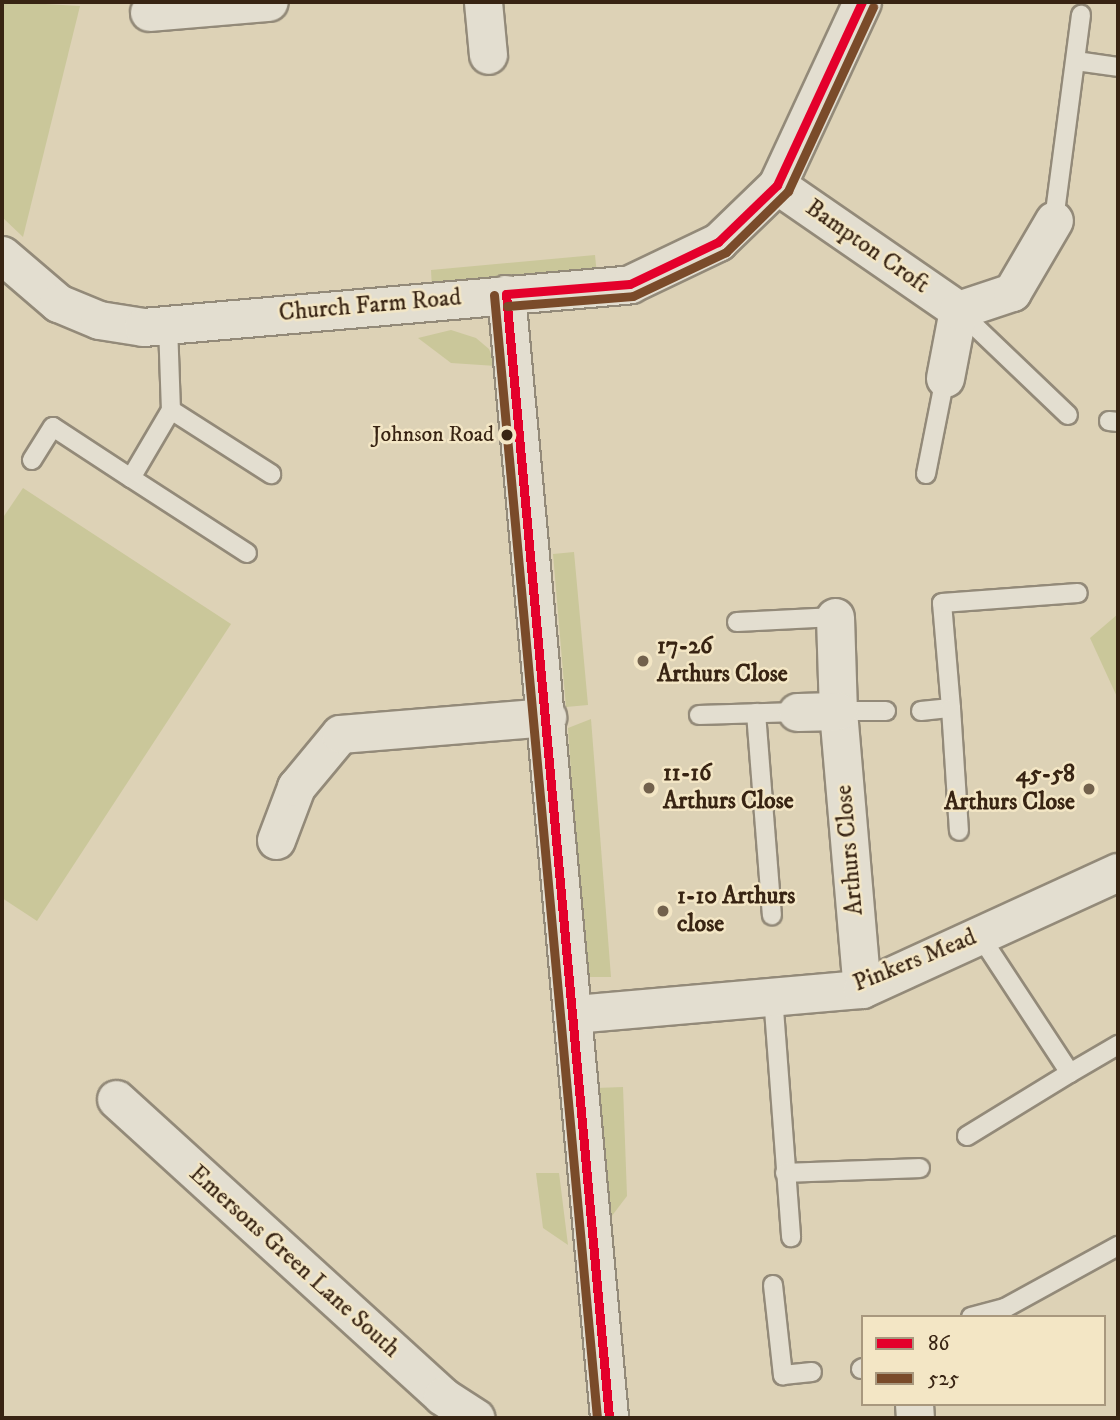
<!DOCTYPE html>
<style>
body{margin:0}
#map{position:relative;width:1120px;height:1420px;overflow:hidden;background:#ddd2b6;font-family:"IM FELL DW Pica",serif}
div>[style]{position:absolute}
.green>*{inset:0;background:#cac79a}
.roads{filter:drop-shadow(2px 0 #938a79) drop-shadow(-2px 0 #938a79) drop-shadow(0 2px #938a79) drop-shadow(0 -2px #938a79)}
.lane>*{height:18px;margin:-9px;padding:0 9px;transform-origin:9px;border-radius:9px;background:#e3ded0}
.street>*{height:37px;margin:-18.5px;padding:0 18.5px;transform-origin:18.5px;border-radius:18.5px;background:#e3ded0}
.bus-1>*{height:9px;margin:-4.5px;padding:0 4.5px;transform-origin:4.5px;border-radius:4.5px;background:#e4002b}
.bus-2>*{height:9px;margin:-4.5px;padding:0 4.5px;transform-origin:4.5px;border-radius:4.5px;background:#7a4b2a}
.dots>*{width:19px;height:19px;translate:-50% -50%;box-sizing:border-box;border:4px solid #f3e6c5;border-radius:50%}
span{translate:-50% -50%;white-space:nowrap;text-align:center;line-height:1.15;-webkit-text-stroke:5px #f3e6c5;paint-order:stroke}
.bus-label{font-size:22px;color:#382413}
.right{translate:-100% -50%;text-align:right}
.street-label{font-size:24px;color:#382413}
.poi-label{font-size:24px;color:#382413;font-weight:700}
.left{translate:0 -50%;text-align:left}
.frame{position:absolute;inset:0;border:4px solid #382413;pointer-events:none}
.legend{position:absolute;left:861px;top:1315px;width:245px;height:91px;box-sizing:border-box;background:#f3e6c5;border:2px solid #a8987e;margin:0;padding:9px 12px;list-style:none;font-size:21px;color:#382413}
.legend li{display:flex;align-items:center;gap:14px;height:35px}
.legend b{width:35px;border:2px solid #a8987e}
</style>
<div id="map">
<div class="green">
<i style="clip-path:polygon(10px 2px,80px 6px,23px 237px,2px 217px,2px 4px)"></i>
<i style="clip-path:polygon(595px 255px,597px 275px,432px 289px,431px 270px)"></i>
<i style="clip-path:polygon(451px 330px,476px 338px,489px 349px,496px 366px,451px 363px,418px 338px)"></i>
<i style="clip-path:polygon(23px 488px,231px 624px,37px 921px,2px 898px,2px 519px)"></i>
<i style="clip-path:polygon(574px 552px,588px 705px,566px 707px,553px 554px)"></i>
<i style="clip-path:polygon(1118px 614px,1118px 699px,1090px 638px)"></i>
<i style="clip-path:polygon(591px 719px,611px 977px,585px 977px,568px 728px)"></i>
<i style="clip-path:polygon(623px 1087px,627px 1196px,608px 1221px,596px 1088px)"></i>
<i style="clip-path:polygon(536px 1173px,559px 1173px,568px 1245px,543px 1228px)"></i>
</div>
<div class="roads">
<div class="lane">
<i style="left:1076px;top:61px;width:42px;rotate:8.1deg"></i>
<i style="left:1054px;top:220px;width:207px;rotate:-82.5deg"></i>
<i style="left:958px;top:310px;width:152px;rotate:43.7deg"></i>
<i style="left:168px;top:325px;width:85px;rotate:88deg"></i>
<i style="left:171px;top:410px;width:79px;rotate:120.5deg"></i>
<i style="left:131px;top:478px;width:138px;rotate:32.9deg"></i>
<i style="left:171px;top:410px;width:119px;rotate:32.6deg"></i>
<i style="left:1109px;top:421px;width:9px;rotate:6deg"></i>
<i style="left:32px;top:460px;width:39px;rotate:-58deg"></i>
<i style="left:53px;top:427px;width:93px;rotate:33.2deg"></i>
<i style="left:926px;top:474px;width:98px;rotate:-78.8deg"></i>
<i style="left:737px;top:622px;width:98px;rotate:-2.9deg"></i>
<i style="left:951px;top:708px;width:105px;rotate:-94.9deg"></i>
<i style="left:942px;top:603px;width:136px;rotate:-4.2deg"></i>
<i style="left:838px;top:711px;width:48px"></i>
<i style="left:921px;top:711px;width:30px;rotate:-6deg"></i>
<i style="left:951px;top:708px;width:123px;rotate:86.3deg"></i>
<i style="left:756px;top:713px;width:203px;rotate:85.5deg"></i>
<i style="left:699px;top:715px;width:98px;rotate:-1.8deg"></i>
<i style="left:773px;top:996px;width:242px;rotate:85.7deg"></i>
<i style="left:1070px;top:1073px;width:56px;rotate:-30.3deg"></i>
<i style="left:967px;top:1136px;width:121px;rotate:-31.5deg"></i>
<i style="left:1070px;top:1073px;width:164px;rotate:-123.3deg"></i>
<i style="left:785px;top:1173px;width:135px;rotate:-2.1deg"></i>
<i style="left:773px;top:1285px;width:91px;rotate:83.7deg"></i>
<i style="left:783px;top:1375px;width:29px;rotate:-6deg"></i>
<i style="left:971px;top:1317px;width:35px;rotate:-15deg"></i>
<i style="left:1005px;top:1308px;width:129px;rotate:-28.8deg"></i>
<i style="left:861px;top:1369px;width:2px;rotate:-27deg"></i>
</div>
<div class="street">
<i style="left:483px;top:2px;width:53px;rotate:84.6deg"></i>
<i style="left:149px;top:12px;width:120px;rotate:-4.8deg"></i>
<i style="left:777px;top:185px;width:220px;rotate:34.6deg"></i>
<i style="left:2px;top:255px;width:74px;rotate:40.6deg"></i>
<i style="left:58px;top:303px;width:44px;rotate:22.5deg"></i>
<i style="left:99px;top:320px;width:45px;rotate:9deg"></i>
<i style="left:143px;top:327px;width:489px;rotate:-5deg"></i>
<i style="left:630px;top:284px;width:98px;rotate:-25.5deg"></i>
<i style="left:718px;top:242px;width:82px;rotate:-44deg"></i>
<i style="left:777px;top:185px;width:202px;rotate:-65.1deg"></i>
<i style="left:506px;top:294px;width:1129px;rotate:84.76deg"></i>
<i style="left:945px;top:378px;width:69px;rotate:-79.2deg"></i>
<i style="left:958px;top:310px;width:57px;rotate:-18.4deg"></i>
<i style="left:1012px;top:292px;width:83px;rotate:-59.7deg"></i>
<i style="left:835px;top:617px;width:94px;rotate:88.2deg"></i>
<i style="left:838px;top:711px;width:279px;rotate:85.1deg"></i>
<i style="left:797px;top:712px;width:41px;rotate:-1.4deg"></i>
<i style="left:276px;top:840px;width:57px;rotate:-69.3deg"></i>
<i style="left:296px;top:787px;width:69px;rotate:-50.3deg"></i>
<i style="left:340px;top:734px;width:208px;rotate:-4.7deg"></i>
<i style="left:574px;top:1014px;width:289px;rotate:-5deg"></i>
<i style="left:862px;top:989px;width:281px;rotate:-24.6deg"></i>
<i style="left:116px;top:1099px;width:441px;rotate:42.3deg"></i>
<i style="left:442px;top:1396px;width:40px;rotate:32.9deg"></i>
<i style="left:914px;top:1404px;width:14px;rotate:86deg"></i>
</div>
</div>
<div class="bus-1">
<i style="left:506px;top:294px;width:1129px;rotate:84.76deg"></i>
<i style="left:506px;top:294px;width:124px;rotate:-4.6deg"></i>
<i style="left:630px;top:284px;width:98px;rotate:-25.5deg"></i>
<i style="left:718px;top:242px;width:82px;rotate:-44deg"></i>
<i style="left:777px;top:185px;width:202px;rotate:-65.1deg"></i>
</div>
<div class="bus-2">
<i style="left:494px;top:295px;width:1128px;rotate:84.76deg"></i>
<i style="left:507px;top:306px;width:126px;rotate:-4.5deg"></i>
<i style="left:633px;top:296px;width:103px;rotate:-25.3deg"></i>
<i style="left:726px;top:252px;width:87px;rotate:-44.5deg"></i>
<i style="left:788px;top:191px;width:203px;rotate:-65.2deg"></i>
</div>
<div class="dots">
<i style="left:507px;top:435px;background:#382413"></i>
<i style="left:643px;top:661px;background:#72614c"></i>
<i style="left:649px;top:788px;background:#72614c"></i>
<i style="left:1089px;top:789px;background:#72614c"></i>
<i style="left:663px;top:911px;background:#72614c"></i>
</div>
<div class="bus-label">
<span class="right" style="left:494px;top:435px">Johnson Road</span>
</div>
<div class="street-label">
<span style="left:867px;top:247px;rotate:35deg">Bampton Croft</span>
<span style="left:370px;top:306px;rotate:-5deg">Church Farm Road</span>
<span style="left:850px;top:850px;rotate:-95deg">Arthurs Close</span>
<span style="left:915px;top:961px;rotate:-22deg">Pinkers Mead</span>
<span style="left:294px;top:1262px;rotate:42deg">Emersons Green Lane South</span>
</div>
<div class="poi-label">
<span class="left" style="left:657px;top:661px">17-26<br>Arthurs Close</span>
<span class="left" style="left:663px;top:788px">11-16<br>Arthurs Close</span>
<span class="right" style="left:1075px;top:789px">45-58<br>Arthurs Close</span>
<span class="left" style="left:677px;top:911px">1-10 Arthurs<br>close</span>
</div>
<div class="frame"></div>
<ul class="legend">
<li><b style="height:9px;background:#e4002b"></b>86</li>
<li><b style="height:9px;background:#7a4b2a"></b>525</li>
</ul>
</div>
